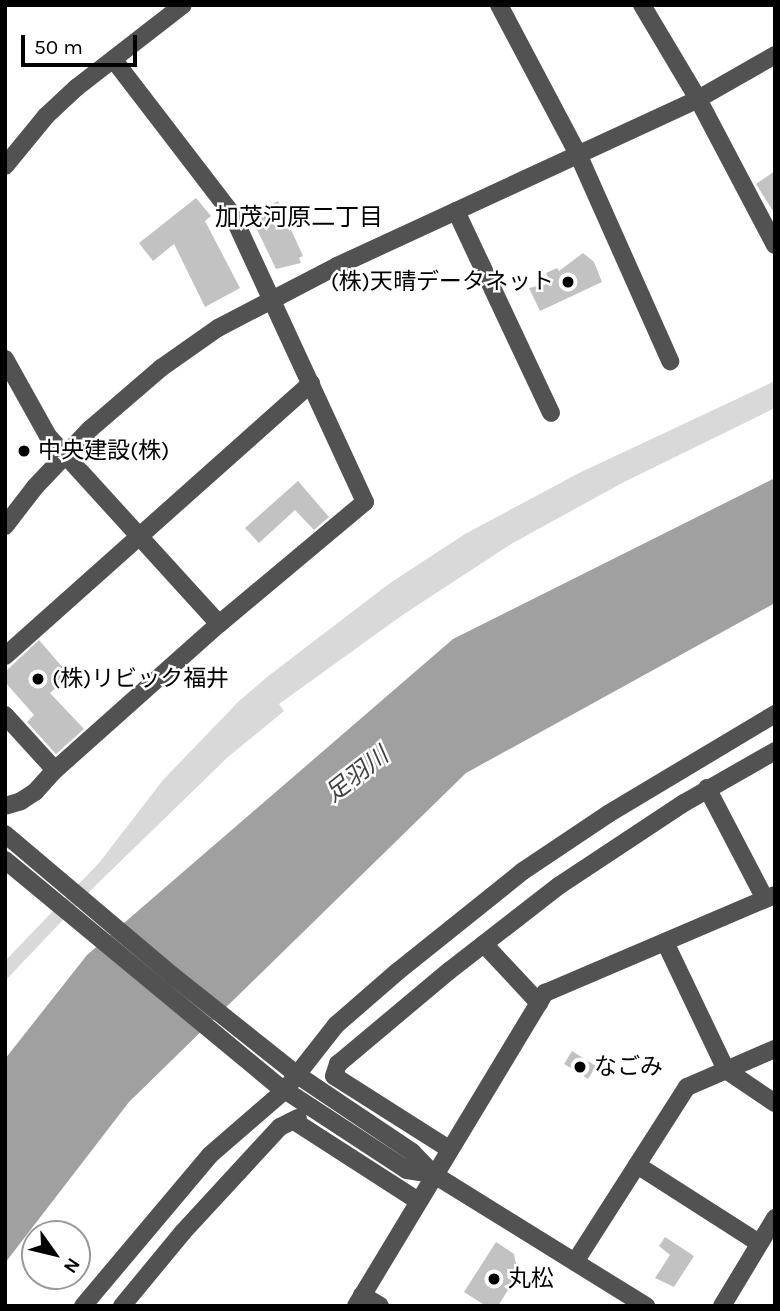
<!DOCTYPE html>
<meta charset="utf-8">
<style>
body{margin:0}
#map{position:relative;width:780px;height:1311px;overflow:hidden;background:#fff;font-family:Karla,"Noto Sans JP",sans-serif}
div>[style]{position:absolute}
.green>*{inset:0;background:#d9d9d9}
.water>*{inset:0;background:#a0a0a0}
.building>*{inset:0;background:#c2c2c2}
.minor>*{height:18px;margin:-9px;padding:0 9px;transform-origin:9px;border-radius:9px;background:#525252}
.dots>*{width:19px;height:19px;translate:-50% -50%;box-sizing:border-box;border:4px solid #fff;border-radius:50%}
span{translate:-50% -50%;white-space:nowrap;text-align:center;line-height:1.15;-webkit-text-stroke:5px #fff;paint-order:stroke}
.poi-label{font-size:23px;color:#000}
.right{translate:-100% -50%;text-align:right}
.left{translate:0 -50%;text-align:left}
.neighbourhood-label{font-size:24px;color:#000}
.water-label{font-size:24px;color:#414141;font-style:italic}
.frame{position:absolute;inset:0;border:7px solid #000;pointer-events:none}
.north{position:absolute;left:21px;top:1220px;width:70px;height:70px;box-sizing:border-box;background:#fff;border:2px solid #999;border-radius:50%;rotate:124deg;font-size:19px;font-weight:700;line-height:28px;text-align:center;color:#000}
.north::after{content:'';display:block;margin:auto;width:24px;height:32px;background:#000;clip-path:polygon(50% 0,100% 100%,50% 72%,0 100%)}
.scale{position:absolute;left:21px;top:35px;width:116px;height:32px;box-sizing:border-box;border:4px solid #000;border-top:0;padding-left:9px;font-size:21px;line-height:24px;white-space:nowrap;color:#000;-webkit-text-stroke:5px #fff;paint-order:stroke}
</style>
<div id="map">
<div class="green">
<i style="clip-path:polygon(775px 381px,775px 408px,624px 482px,511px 544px,404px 614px,279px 704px,284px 711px,228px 757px,95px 886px,5px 981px,5px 961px,99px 863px,163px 780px,239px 701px,267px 677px,390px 583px,465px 534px,579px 473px)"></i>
</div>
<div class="water">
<i style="clip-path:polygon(775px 478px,775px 603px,466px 773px,129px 1102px,5px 1263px,5px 1059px,87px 955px,453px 639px)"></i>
</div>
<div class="building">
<i style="clip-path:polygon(775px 171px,775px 214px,756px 184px)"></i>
<i style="clip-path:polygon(196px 198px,211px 216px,205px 221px,240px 288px,205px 307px,174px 244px,153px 261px,139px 243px)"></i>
<i style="clip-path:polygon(278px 201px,303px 256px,299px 258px,301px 263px,276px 269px,250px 215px)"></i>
<i style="clip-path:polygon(583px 253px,594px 262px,602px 282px,540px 311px,529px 288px,551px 283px,546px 273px,557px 268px,559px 271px)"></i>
<i style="clip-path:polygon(298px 481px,329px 517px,314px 530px,295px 510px,259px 543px,245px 528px)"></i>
<i style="clip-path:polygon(39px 640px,70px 676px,50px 693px,84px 729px,56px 754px,27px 722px,34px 715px,5px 682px,5px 672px)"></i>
<i style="clip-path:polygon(572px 1051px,596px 1066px,588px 1079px,564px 1064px)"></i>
<i style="clip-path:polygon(665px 1237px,694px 1256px,674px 1287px,655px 1278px,670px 1255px,659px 1246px)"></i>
<i style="clip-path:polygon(496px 1242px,514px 1254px,518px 1274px,498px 1306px,486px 1306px,464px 1292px)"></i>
</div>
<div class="minor">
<i style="left:499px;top:5px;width:169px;rotate:62.1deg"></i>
<i style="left:578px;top:154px;width:227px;rotate:66deg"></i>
<i style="left:642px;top:5px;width:109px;rotate:59.2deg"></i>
<i style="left:698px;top:99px;width:165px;rotate:62.2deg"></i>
<i style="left:5px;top:166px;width:65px;rotate:-50.6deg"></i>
<i style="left:46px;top:116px;width:41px;rotate:-43deg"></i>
<i style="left:76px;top:88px;width:135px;rotate:-37.8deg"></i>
<i style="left:456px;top:211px;width:223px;rotate:64.8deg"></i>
<i style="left:5px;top:359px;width:88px;rotate:60.8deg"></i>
<i style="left:48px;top:436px;width:254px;rotate:47.7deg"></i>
<i style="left:5px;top:526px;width:49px;rotate:-52.4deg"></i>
<i style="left:35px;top:487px;width:79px;rotate:-46.5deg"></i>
<i style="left:89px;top:430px;width:95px;rotate:-40.7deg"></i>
<i style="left:161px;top:368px;width:70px;rotate:-35.1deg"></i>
<i style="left:218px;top:328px;width:134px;rotate:-27.5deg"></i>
<i style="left:337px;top:266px;width:398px;rotate:-24.8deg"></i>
<i style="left:698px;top:99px;width:89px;rotate:-29.7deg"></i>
<i style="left:5px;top:656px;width:410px;rotate:-41.7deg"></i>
<i style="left:5px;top:715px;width:74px;rotate:47.7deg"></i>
<i style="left:707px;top:788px;width:125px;rotate:62.4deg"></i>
<i style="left:5px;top:806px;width:17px;rotate:-17deg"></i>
<i style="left:21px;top:801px;width:17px;rotate:-33deg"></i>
<i style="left:35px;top:792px;width:30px;rotate:-48deg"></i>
<i style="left:55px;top:770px;width:220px;rotate:-41.7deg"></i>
<i style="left:219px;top:624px;width:190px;rotate:-39.9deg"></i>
<i style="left:365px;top:502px;width:317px;rotate:-114.8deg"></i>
<i style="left:232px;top:214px;width:195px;rotate:-127.5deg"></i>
<i style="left:5px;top:834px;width:220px;rotate:40.2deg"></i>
<i style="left:173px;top:976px;width:157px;rotate:38.5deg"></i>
<i style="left:296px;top:1074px;width:140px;rotate:33.9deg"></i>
<i style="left:412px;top:1152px;width:30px;rotate:46deg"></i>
<i style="left:433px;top:1174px;width:251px;rotate:31.8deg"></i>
<i style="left:5px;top:860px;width:353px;rotate:39.6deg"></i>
<i style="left:277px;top:1085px;width:155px;rotate:33.2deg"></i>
<i style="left:407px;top:1170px;width:26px;rotate:9deg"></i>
<i style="left:665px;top:942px;width:142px;rotate:64.5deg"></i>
<i style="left:726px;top:1070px;width:59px;rotate:34deg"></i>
<i style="left:484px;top:944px;width:81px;rotate:47deg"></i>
<i style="left:294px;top:1121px;width:148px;rotate:32.8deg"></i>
<i style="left:449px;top:1149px;width:136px;rotate:-147.6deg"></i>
<i style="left:334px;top:1076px;width:13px;rotate:-72deg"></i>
<i style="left:338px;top:1064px;width:145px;rotate:-40deg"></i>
<i style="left:449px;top:971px;width:140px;rotate:-37.8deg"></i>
<i style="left:560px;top:885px;width:149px;rotate:-33.5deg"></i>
<i style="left:684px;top:803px;width:105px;rotate:-29.7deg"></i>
<i style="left:637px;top:1165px;width:145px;rotate:32.6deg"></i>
<i style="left:575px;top:1262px;width:208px;rotate:-57.4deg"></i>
<i style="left:687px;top:1087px;width:96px;rotate:-23.4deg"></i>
<i style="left:362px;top:1295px;width:21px;rotate:31deg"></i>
<i style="left:83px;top:1306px;width:197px;rotate:-49.9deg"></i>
<i style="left:210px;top:1155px;width:99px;rotate:-40.9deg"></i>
<i style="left:285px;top:1090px;width:83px;rotate:-51.9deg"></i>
<i style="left:336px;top:1025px;width:81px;rotate:-41deg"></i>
<i style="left:397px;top:972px;width:161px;rotate:-38.7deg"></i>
<i style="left:523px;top:871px;width:102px;rotate:-33.8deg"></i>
<i style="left:608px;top:814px;width:195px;rotate:-30.9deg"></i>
<i style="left:122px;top:1306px;width:96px;rotate:-50.5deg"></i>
<i style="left:183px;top:1232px;width:143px;rotate:-47.3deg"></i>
<i style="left:280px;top:1127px;width:20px;rotate:-27deg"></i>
<i style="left:356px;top:1306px;width:366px;rotate:-58.9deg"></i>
<i style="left:545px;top:993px;width:250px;rotate:-23.1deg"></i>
<i style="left:722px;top:1306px;width:103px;rotate:-58.9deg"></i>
</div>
<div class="dots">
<i style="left:568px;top:282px;background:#000"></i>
<i style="left:24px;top:451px;background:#000"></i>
<i style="left:38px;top:679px;background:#000"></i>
<i style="left:580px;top:1067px;background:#000"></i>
<i style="left:494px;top:1279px;background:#000"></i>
</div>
<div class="poi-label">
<span class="right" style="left:554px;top:282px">(株)天晴データネット</span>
<span class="left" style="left:38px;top:451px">中央建設(株)</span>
<span class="left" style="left:52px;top:679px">(株)リビック福井</span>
<span class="left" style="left:594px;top:1067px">なごみ</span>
<span class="left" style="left:508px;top:1279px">丸松</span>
</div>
<div class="neighbourhood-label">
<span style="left:299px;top:218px">加茂河原二丁目</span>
</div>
<div class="water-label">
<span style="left:357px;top:775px;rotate:-38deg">足羽川</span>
</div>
<div class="frame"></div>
<div class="north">N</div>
<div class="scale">50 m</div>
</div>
